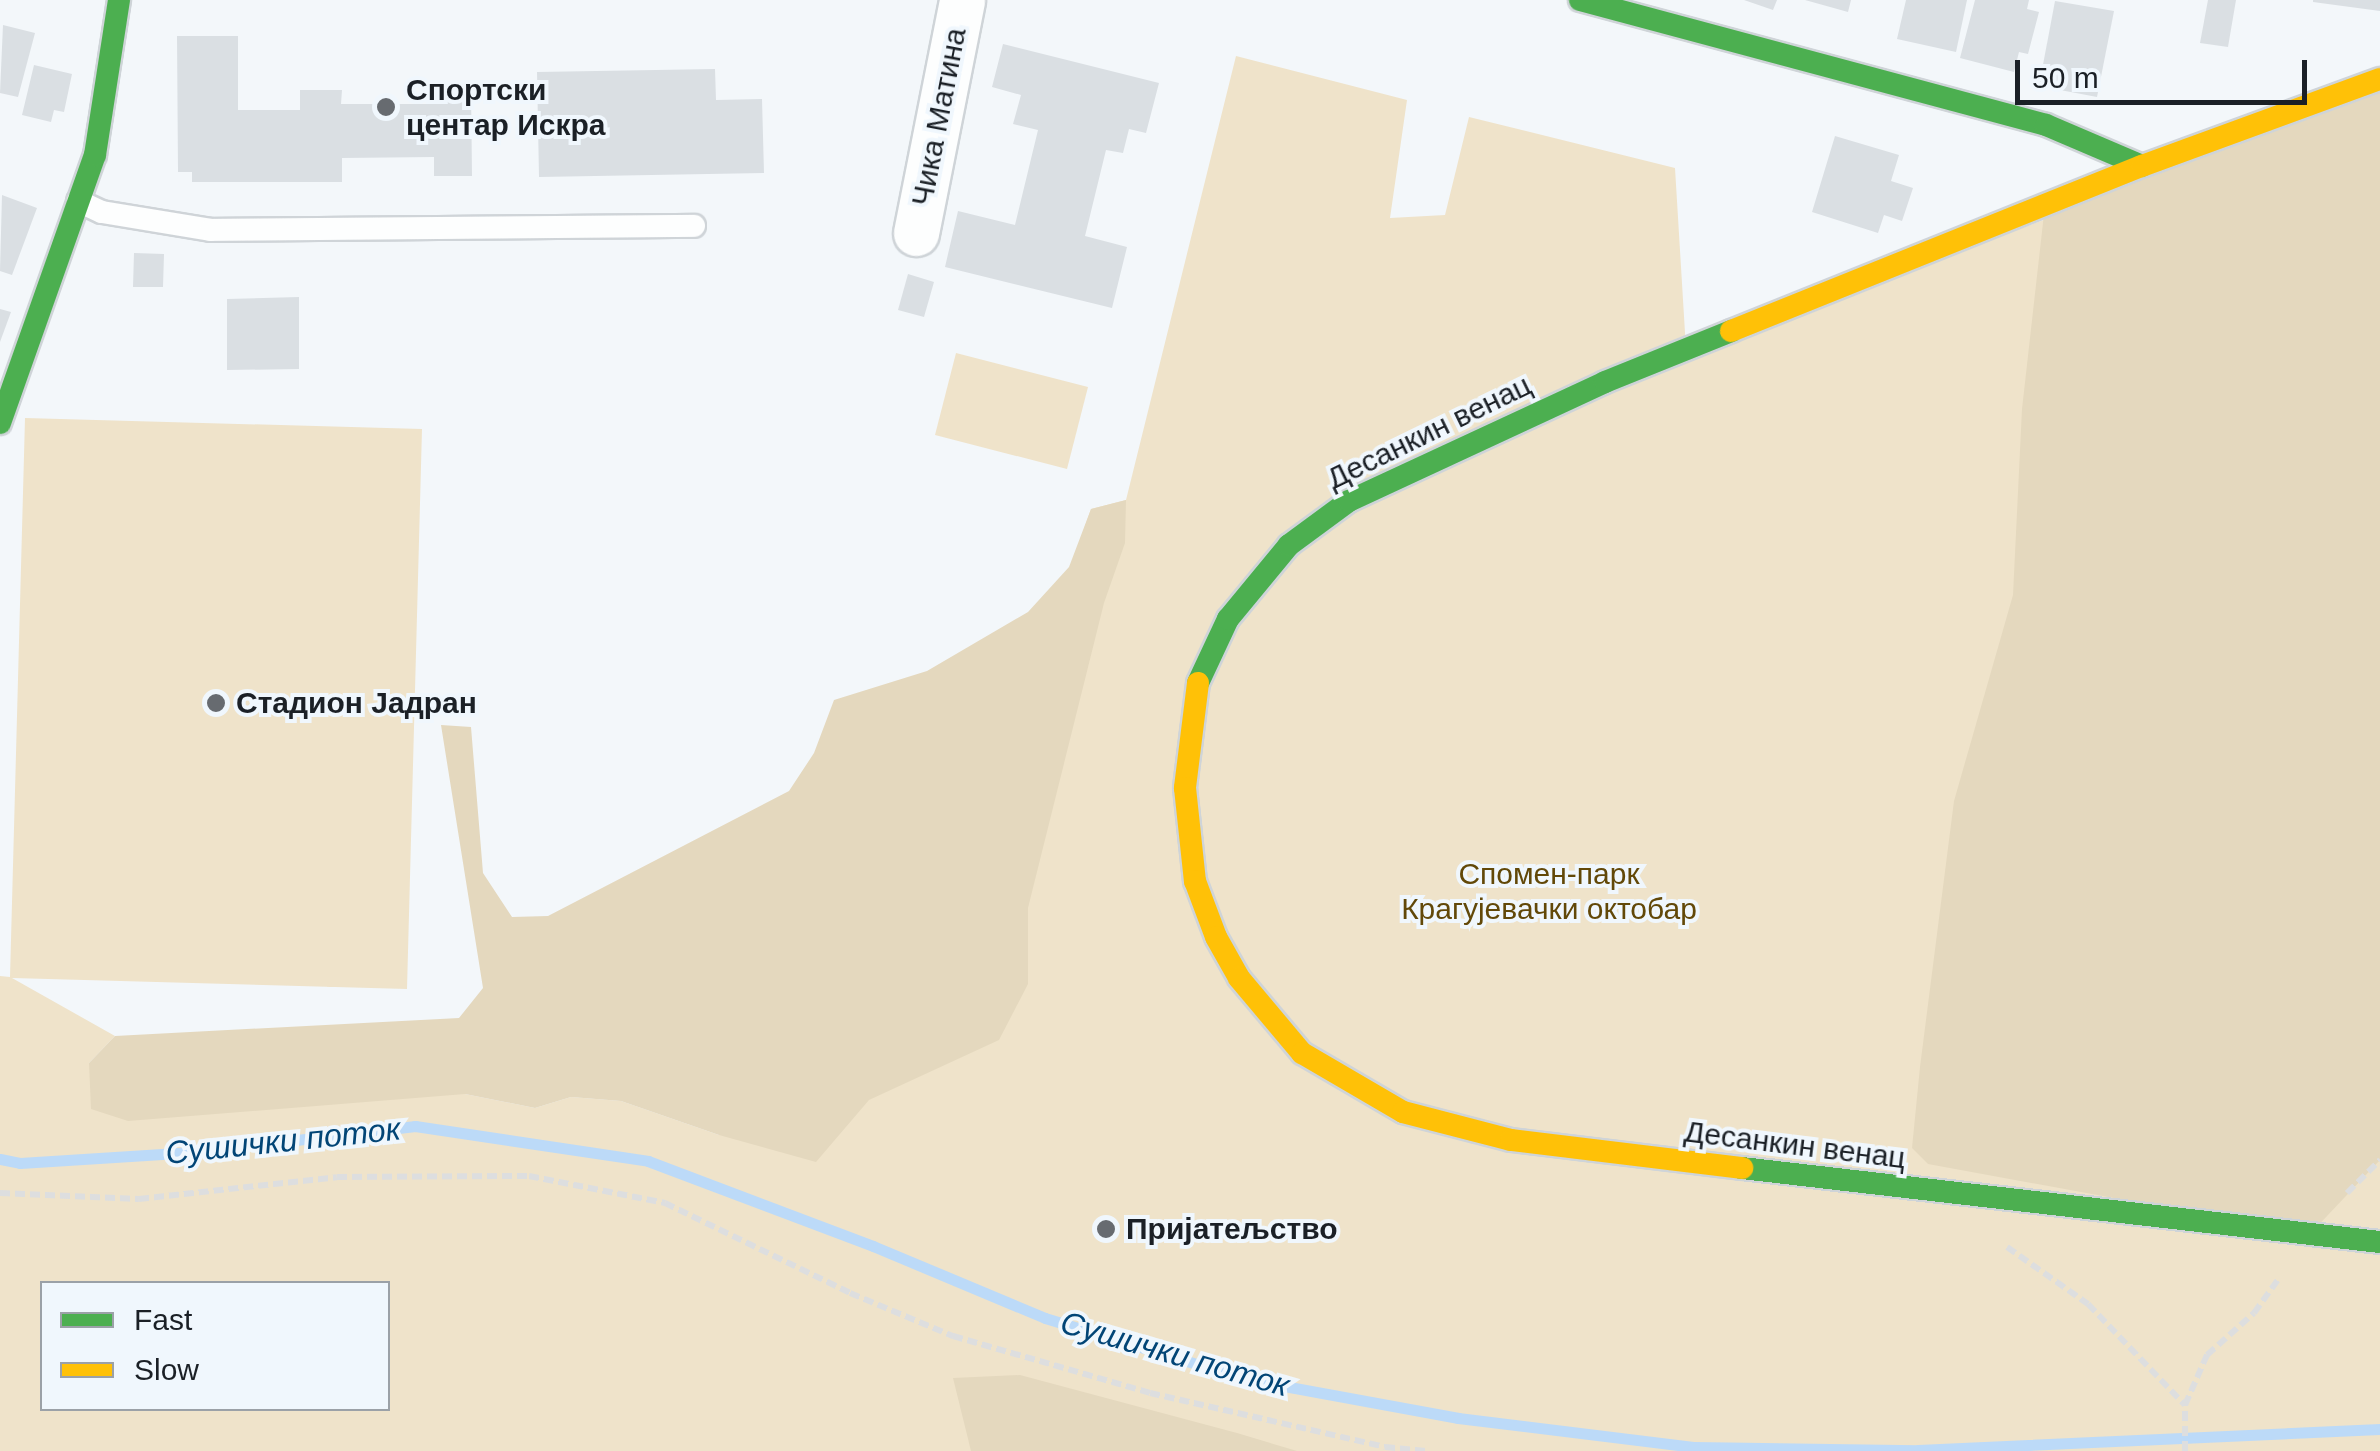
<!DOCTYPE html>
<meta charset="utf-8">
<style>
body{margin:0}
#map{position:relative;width:2380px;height:1451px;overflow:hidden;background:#f3f7fa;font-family:Helvetica,sans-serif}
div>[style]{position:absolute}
.green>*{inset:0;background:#efe3ca}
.forest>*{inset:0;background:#e4d8be}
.stream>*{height:11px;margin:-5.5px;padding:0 5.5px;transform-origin:5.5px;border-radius:5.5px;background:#bcdaf8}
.building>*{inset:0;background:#dadfe3}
.path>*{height:6px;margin-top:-3px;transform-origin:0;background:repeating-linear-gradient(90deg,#dddedf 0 10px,transparent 0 15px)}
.roads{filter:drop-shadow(2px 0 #cfd4d8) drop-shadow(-2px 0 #cfd4d8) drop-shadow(0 2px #cfd4d8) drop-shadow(0 -2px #cfd4d8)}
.lane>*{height:22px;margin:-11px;padding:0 11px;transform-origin:11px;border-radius:11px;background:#fdfefe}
.street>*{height:45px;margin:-22.5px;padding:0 22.5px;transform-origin:22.5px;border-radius:22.5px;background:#fdfefe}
.fast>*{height:22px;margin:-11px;padding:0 11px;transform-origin:11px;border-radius:11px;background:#4caf50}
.slow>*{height:22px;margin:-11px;padding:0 11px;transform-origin:11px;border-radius:11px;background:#ffc107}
.dots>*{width:28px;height:28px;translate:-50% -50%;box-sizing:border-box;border:5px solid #f0f7fd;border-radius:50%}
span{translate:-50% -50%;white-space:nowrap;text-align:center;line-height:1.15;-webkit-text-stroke:8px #f0f7fd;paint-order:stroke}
.poi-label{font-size:30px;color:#1b2026;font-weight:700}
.left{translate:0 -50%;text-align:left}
.street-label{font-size:30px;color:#1b2026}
.park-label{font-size:30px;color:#624808}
.water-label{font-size:32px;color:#024576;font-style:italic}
.legend{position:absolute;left:40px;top:1281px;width:350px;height:130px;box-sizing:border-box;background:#f0f7fd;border:2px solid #9ba1a7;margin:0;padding:12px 18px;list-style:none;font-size:30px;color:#1b2026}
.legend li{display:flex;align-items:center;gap:20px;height:50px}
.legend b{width:50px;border:2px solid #9ba1a7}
.scale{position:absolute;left:2015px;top:60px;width:292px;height:45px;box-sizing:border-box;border:5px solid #1b2026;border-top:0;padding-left:12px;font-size:30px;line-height:35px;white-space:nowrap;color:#1b2026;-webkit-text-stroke:8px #f0f7fd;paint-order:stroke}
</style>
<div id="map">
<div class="green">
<i style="clip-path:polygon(evenodd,1236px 56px,1407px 100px,1390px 218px,1445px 215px,1469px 117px,1675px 168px,1686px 349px,2380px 99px,2380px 1451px,0 1451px,0 976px,10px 977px,25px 418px,422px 429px,407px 989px,12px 978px,115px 1036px,89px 1063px,465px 1094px,535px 1108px,571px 1097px,621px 1101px,719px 1135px,901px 1043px,1091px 509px,1126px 500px,1236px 56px,42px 1284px,388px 1284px,388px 1408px,42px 1408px,42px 1284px)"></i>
<i style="clip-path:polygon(956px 353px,1088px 387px,1067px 469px,935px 435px)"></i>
</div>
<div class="forest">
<i style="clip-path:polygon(2380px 79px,2380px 1160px,2310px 1234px,1928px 1164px,1912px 1148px,1920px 1067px,1954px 801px,2013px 595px,2022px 409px,2045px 205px)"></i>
<i style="clip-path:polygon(1126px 500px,1125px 543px,1104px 603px,1028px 908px,1028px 984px,999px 1040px,869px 1100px,816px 1162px,719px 1135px,621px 1101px,571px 1097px,535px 1108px,465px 1094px,128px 1121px,91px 1109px,89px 1063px,115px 1036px,459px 1018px,483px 988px,441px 725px,471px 727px,483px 873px,512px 917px,548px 916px,789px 791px,814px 753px,834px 700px,927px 671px,1028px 612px,1069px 567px,1091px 509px)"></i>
<i style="clip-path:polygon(1020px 1375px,1237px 1433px,1297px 1451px,971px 1451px,953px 1378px)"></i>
</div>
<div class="stream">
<i style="left:0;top:1159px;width:20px;rotate:11deg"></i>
<i style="left:20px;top:1163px;width:174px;rotate:-3.6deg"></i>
<i style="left:194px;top:1152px;width:223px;rotate:-6.7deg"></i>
<i style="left:415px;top:1126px;width:236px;rotate:8.5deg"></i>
<i style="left:648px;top:1161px;width:241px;rotate:20.7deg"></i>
<i style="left:873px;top:1246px;width:186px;rotate:22.7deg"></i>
<i style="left:1045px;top:1318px;width:210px;rotate:16.9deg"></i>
<i style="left:1246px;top:1379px;width:216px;rotate:10.4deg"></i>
<i style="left:1458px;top:1418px;width:237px;rotate:7deg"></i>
<i style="left:1693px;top:1447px;width:225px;rotate:0.8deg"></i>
<i style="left:1918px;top:1450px;width:462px;rotate:-2.6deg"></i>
</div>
<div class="building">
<i style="clip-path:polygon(1744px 0,1777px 0,1773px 10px)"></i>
<i style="clip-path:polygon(1805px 0,1851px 0,1848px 12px)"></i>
<i style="clip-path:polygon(1906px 0,1967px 0,1956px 52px,1897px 39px)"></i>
<i style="clip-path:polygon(1975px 0,2029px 0,2027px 9px,2039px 12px,2028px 54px,2019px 52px,2014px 72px,1960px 58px)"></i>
<i style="clip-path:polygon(2208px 0,2236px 0,2228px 47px,2200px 43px)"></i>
<i style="clip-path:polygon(2313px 0,2380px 0,2380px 11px,2313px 2px)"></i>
<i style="clip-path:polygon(2055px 1px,2114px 11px,2097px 97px,2039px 86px)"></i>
<i style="clip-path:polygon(3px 25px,35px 33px,18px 97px,0 93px)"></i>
<i style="clip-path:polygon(177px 36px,238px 36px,238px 110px,300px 110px,300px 90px,342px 90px,341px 104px,432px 104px,432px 89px,471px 89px,472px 176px,434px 176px,434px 157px,342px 158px,342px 182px,192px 182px,192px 172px,178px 172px)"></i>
<i style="clip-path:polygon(1003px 44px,1159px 83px,1146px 133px,1129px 129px,1123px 153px,1106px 150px,1085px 236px,1127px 247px,1112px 308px,945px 267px,958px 211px,1015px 225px,1038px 130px,1013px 124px,1021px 95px,992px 87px)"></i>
<i style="clip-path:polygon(34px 65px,72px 74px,64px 112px,54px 110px,51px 122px,22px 115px)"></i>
<i style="clip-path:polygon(715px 69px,716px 100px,762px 99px,764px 173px,539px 177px,537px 72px)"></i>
<i style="clip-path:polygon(1835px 136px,1899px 155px,1891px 181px,1913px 188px,1902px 221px,1884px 215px,1878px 233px,1812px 212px)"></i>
<i style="clip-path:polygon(2px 195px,37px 208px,12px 275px,0 271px)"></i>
<i style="clip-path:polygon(134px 253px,164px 254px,163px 287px,133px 287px)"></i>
<i style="clip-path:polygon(908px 274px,934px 282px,924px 317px,898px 310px)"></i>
<i style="clip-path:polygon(299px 297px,299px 369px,227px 370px,227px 299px)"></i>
<i style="clip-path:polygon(0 309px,11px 312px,0 342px)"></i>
</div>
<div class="path">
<i style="left:0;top:1193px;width:139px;rotate:2.5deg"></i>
<i style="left:139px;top:1199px;width:199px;rotate:-6.3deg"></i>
<i style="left:337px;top:1177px;width:192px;rotate:-0.3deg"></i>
<i style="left:529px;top:1176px;width:139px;rotate:11.2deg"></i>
<i style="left:665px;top:1203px;width:206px;rotate:25.9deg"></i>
<i style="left:850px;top:1293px;width:112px;rotate:22.7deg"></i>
<i style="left:953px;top:1336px;width:205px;rotate:16.1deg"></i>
<i style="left:1150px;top:1393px;width:241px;rotate:12.9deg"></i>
<i style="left:1385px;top:1447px;width:41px;rotate:5.6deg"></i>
<i style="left:2347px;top:1193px;width:47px;rotate:-45deg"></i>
<i style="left:2007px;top:1247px;width:99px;rotate:35.1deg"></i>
<i style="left:2088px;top:1304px;width:140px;rotate:46.2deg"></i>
<i style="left:2185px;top:1451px;width:46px;rotate:-90deg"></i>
<i style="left:2185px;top:1405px;width:55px;rotate:-66.3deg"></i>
<i style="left:2207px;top:1355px;width:63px;rotate:-41.8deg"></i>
<i style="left:2254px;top:1313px;width:44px;rotate:-54.2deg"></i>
</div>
<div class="roads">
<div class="lane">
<i style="left:78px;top:201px;width:26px;rotate:25deg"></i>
<i style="left:102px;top:212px;width:110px;rotate:9.4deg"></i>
<i style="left:211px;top:230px;width:483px;rotate:-0.5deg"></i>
</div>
<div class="street">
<i style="left:916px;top:233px;width:237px;rotate:-78.8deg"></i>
</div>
<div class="fast">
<i style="left:1580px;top:0;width:482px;rotate:15deg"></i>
<i style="left:2046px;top:125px;width:104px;rotate:23.1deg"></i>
<i style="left:0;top:423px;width:284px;rotate:-70.5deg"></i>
<i style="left:95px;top:155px;width:157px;rotate:-81.2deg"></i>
<i style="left:1198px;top:683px;width:71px;rotate:-64.9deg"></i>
<i style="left:1228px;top:619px;width:96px;rotate:-50.5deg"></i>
<i style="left:1289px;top:545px;width:74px;rotate:-36.3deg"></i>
<i style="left:1349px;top:501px;width:282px;rotate:-24.9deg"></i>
<i style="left:1605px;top:382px;width:136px;rotate:-22deg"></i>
<i style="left:1742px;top:1168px;width:642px;rotate:6.62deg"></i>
</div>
<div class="slow">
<i style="left:1731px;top:331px;width:443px;rotate:-21.9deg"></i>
<i style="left:2142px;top:166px;width:253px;rotate:-20.1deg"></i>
<i style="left:1198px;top:683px;width:106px;rotate:97.1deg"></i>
<i style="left:1185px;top:788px;width:94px;rotate:83.9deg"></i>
<i style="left:1195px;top:881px;width:60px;rotate:69.4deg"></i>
<i style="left:1216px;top:937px;width:47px;rotate:60.7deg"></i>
<i style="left:1239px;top:978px;width:98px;rotate:50deg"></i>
<i style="left:1302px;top:1053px;width:117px;rotate:30.3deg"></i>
<i style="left:1403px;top:1112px;width:112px;rotate:14.5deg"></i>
<i style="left:1511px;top:1140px;width:233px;rotate:6.9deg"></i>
</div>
</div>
<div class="dots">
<i style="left:386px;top:107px;background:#676b70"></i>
<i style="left:216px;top:703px;background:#676b70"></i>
<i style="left:1106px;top:1229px;background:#676b70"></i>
</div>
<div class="poi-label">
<span class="left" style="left:406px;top:107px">Спортски<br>центар Искра</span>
<span class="left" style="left:236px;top:703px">Стадион Јадран</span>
<span class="left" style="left:1126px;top:1229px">Пријатељство</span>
</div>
<div class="street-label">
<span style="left:939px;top:117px;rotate:-79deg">Чика Матина</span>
<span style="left:1429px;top:432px;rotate:-26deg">Десанкин венац</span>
<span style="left:1795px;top:1145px;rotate:7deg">Десанкин венац</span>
</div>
<div class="park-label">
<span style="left:1549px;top:891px">Спомен-парк<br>Крагујевачки октобар</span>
</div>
<div class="water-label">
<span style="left:283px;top:1141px;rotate:-6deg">Сушички поток</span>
<span style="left:1175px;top:1354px;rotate:16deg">Сушички поток</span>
</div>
<ul class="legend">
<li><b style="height:12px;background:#4caf50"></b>Fast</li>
<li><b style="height:12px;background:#ffc107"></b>Slow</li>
</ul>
<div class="scale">50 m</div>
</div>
